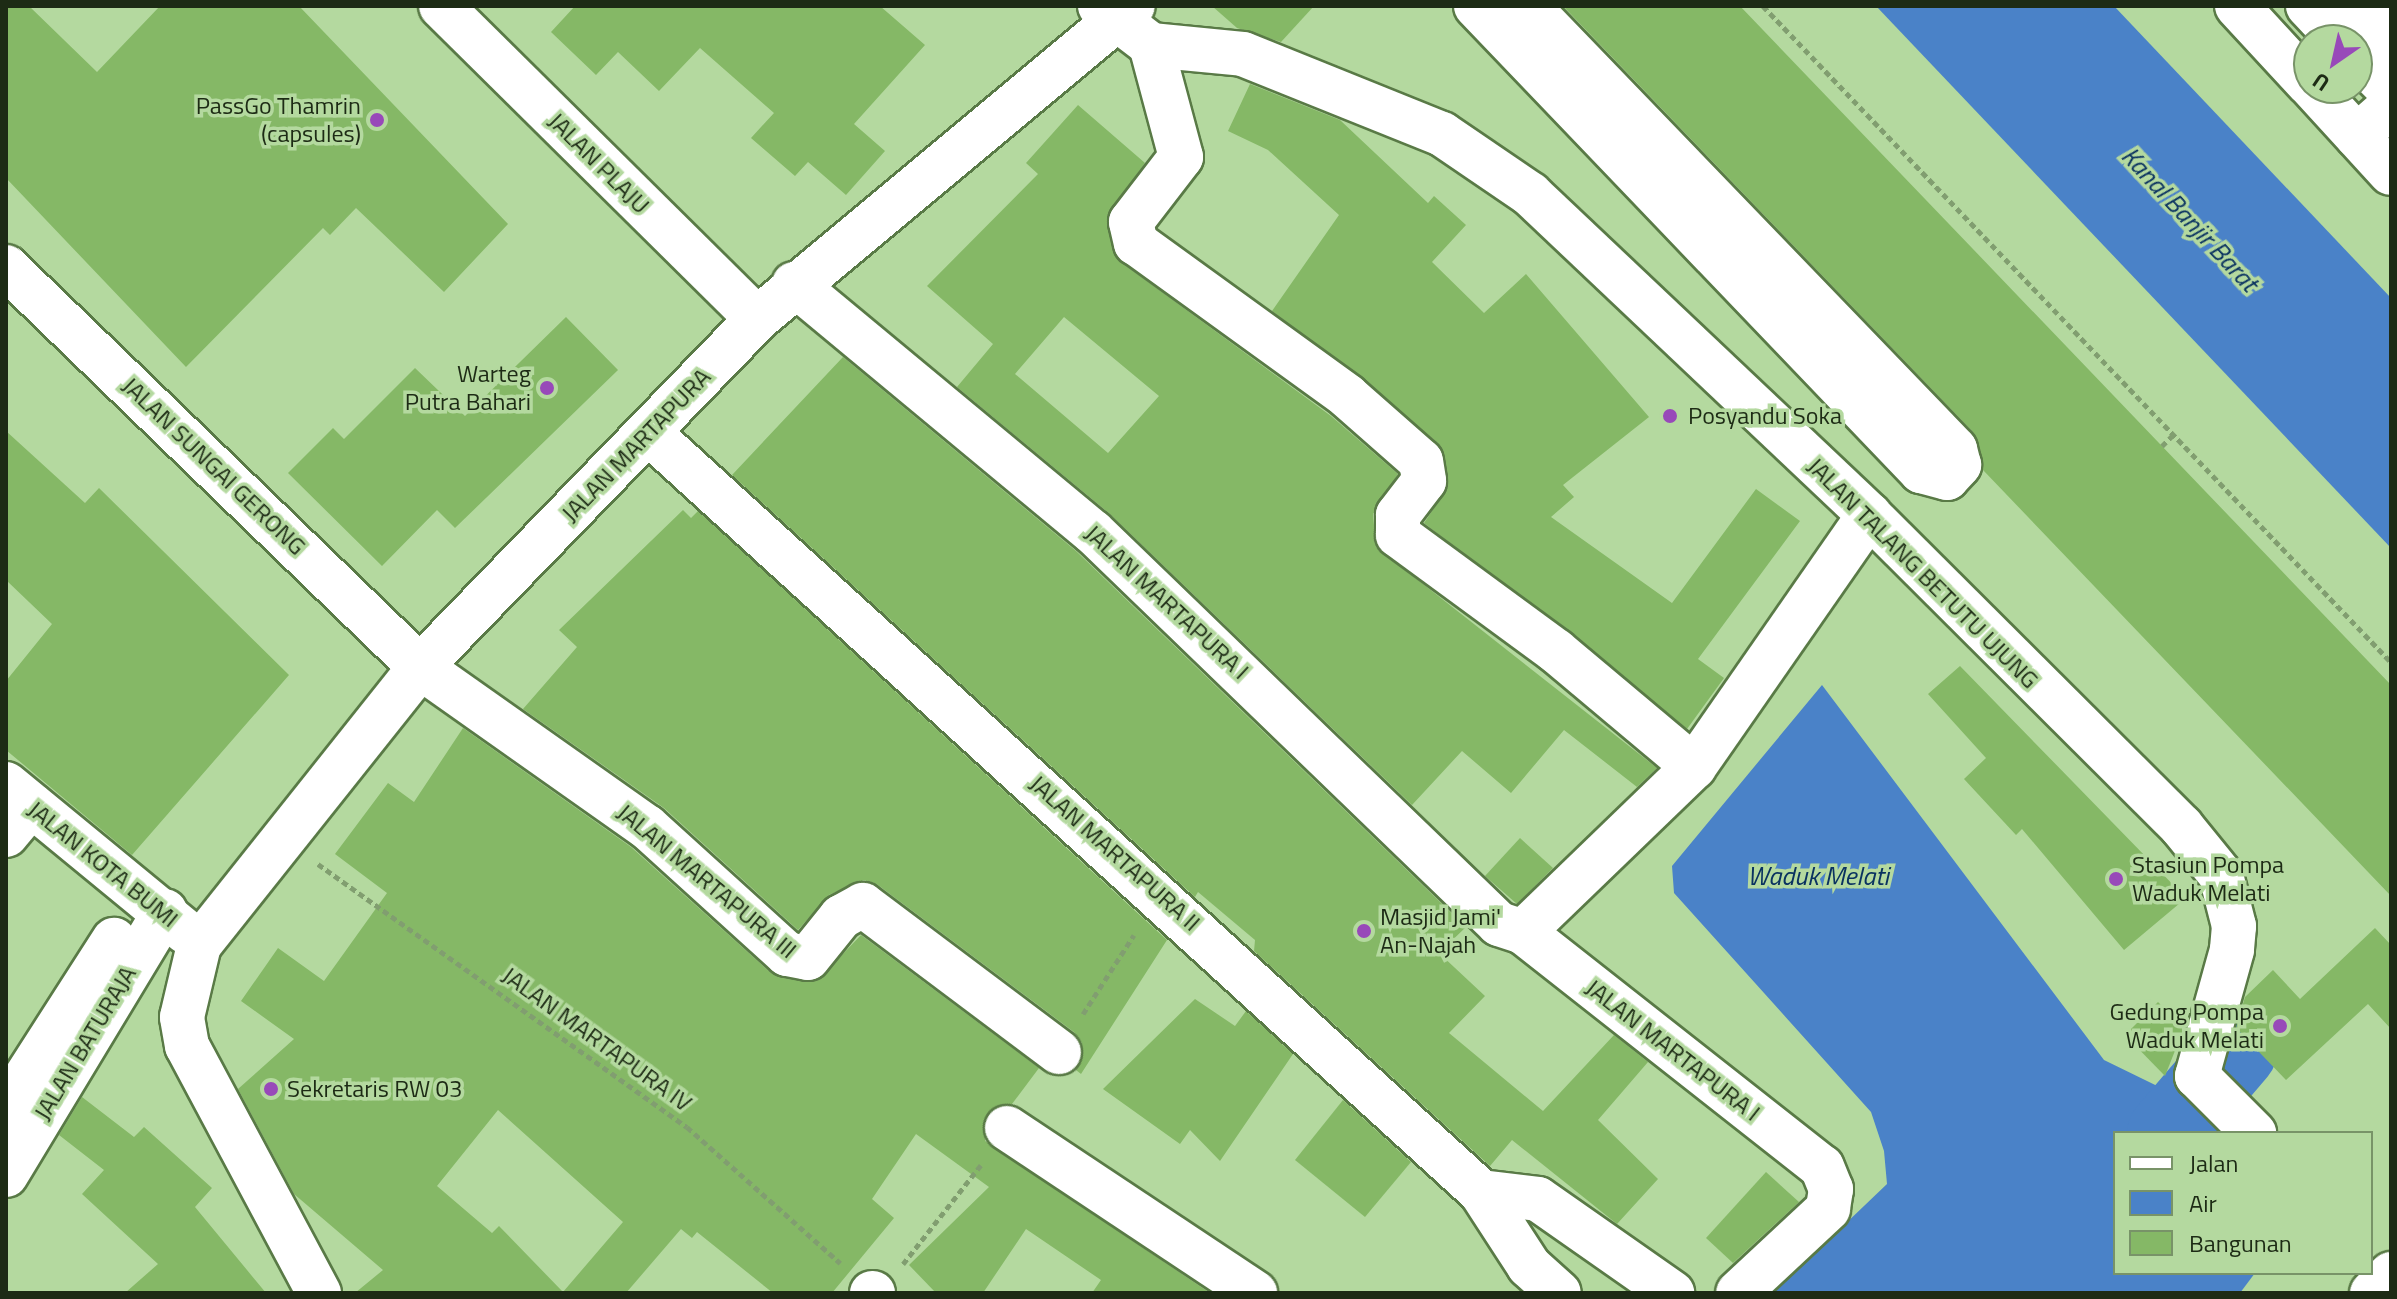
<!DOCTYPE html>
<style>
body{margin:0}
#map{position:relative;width:2397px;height:1299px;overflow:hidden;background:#b4d99f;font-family:"Titillium Web",sans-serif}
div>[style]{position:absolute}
.water>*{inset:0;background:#4a82c8}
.river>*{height:80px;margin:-40px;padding:0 40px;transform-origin:40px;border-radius:40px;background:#4a82c8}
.building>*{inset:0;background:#85b866}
.path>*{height:5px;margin-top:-2.5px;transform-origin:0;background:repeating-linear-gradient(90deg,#819e70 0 6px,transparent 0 10px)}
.roads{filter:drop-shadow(2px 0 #597a46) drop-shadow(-2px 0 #597a46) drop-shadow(0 2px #597a46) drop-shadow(0 -2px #597a46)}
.minor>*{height:44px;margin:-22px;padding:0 22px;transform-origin:22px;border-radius:22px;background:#fff}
.major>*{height:44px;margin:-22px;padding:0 22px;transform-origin:22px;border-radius:22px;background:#fff}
.dots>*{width:22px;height:22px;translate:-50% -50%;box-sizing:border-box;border:4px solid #b4d99f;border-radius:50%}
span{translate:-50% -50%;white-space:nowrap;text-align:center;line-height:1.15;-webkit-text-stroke:7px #b4d99f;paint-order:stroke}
.poi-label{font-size:24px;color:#1d2b15}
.right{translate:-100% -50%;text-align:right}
.left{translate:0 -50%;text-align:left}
.street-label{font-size:24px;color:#1d2b15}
.water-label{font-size:26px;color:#0a3260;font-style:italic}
.frame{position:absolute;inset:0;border:8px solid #1d2b15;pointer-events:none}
.legend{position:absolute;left:2113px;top:1131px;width:260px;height:144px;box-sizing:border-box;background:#b4d99f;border:2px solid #789368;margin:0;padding:10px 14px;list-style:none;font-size:24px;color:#1d2b15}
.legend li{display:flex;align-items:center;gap:16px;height:40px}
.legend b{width:40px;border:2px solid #789368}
.north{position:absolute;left:2293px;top:24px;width:80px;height:80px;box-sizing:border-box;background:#b4d99f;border:2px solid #789368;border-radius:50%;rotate:214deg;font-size:22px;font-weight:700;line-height:32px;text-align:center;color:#1d2b15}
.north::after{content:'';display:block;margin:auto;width:28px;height:36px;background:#9849b9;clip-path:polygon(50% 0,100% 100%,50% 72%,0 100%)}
</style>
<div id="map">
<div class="water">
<i style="clip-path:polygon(1876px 6px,2114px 6px,2391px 298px,2391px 548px)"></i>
<i style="clip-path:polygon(1822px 685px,2104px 1060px,2188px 1101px,2215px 1133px,2115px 1133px,2115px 1273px,2255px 1273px,2240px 1293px,1773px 1293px,1887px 1184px,1884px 1151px,1871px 1112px,1674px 893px,1672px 866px)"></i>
</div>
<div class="river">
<i style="left:2167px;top:1133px;width:108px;rotate:-49.5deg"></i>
</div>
<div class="building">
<i style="clip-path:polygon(6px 6px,29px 6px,97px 72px,160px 6px,299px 6px,508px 224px,444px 292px,356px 208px,330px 235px,323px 228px,186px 367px,6px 178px)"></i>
<i style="clip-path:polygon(575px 6px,880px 6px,925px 45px,854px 124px,885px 151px,846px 195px,808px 162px,795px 176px,751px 138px,774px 113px,700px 48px,659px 91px,618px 52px,596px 75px,551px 32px)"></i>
<i style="clip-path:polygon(1212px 6px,1314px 6px,1281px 42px,1237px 28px)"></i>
<i style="clip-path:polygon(1563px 6px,1740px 6px,2391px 685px,2391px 896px,1983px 470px,1973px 432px)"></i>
<i style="clip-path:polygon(1250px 84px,1340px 120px,1428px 203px,1434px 196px,1466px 225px,1432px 262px,1484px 313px,1526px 274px,1649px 417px,1563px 485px,1574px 497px,1551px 517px,1672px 603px,1756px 489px,1800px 521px,1698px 659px,1724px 678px,1687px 729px,1424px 523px,1448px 487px,1438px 443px,1272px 311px,1339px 215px,1268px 150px,1228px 131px)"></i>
<i style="clip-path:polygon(evenodd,1078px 105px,1145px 163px,1107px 216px,1121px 262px,1331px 416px,1398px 474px,1373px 514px,1376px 547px,1657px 768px,1637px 787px,1564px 730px,1511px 793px,1462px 751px,1412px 805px,1110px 514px,957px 387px,993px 344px,927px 286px,1038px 174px,1026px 163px,1078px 105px,1064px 317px,1159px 396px,1108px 453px,1015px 374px,1064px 317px)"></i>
<i style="clip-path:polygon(566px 317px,618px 370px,455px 528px,437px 510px,382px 566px,288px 473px,333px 428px,344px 439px,415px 368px,465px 416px)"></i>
<i style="clip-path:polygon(843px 357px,1076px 551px,1466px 927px,1439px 953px,1485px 996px,1449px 1033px,1543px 1111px,1614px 1035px,1648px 1062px,1598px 1120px,1658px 1179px,1617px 1224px,1512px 1140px,1490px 1166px,1254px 951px,1255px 940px,1198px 892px,1195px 897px,732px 475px)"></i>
<i style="clip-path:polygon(6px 431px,85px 503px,99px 488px,289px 675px,132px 855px,6px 750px,6px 681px,52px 624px,6px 580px)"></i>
<i style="clip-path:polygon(683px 510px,691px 518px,698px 511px,1167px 940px,1081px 1074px,1076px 1070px,1082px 1043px,1074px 1032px,878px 885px,864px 880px,829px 895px,798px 930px,664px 808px,523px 709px,577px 647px,559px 630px)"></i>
<i style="clip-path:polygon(1960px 666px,2186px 898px,2124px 950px,2022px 829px,2016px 835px,1964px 779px,1986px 758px,1928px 694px)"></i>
<i style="clip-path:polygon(evenodd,463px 728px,631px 847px,771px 973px,817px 981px,861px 935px,1039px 1068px,1012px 1104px,987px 1114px,985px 1141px,1210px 1293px,1092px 1293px,1101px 1280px,1026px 1229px,983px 1293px,936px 1293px,909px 1265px,989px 1187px,916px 1134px,872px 1199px,894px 1218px,832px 1293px,773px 1293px,697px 1232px,692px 1238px,681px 1229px,626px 1293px,355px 1293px,383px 1270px,294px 1194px,238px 1089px,294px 1039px,241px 1001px,278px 948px,324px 981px,387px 893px,335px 854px,388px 783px,414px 802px,463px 728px,498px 1110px,623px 1222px,563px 1292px,499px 1226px,492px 1233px,437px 1186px,498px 1110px)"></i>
<i style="clip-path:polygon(1520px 838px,1553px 868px,1517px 904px,1485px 876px)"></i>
<i style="clip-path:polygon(2375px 928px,2391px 945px,2391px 1029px,2368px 1004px,2286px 1080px,2236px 1028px,2245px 997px,2273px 970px,2300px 999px)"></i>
<i style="clip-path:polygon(1195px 999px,1235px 1026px,1246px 1011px,1293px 1054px,1220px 1161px,1190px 1130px,1180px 1144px,1103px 1089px)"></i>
<i style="clip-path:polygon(2158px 1002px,2184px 1028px,2165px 1076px,2125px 1035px)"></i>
<i style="clip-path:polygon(82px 1097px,134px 1137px,144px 1127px,212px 1188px,195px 1207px,266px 1293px,125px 1293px,158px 1264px,82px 1194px,104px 1170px,59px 1135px)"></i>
<i style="clip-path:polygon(1343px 1100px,1411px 1162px,1365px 1217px,1295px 1160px)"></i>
<i style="clip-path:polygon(1766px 1172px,1799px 1202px,1733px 1263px,1706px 1238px)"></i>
</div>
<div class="path">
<i style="left:1763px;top:6px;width:908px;rotate:46.25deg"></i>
<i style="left:2162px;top:446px;width:17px;rotate:-45deg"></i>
<i style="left:318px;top:864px;width:453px;rotate:35.5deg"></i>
<i style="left:687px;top:1127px;width:205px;rotate:41.6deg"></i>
<i style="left:1083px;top:1014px;width:94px;rotate:-57.2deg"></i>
<i style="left:903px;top:1264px;width:126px;rotate:-51.8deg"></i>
</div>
<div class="roads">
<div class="minor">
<i style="left:441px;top:6px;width:445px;rotate:44.7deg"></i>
<i style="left:1100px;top:6px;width:64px;rotate:37.4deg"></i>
<i style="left:1151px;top:45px;width:92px;rotate:5.6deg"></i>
<i style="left:1243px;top:54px;width:214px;rotate:21.9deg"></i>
<i style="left:1442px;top:134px;width:107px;rotate:34.3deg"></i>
<i style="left:1530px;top:194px;width:467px;rotate:43.4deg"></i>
<i style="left:1869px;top:515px;width:441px;rotate:44.9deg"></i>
<i style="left:2181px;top:826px;width:63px;rotate:50.8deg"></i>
<i style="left:2221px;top:875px;width:53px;rotate:75.7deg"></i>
<i style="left:2234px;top:926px;width:24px;rotate:95deg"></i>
<i style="left:2232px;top:950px;width:131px;rotate:105.5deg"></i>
<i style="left:2197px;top:1076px;width:81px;rotate:45deg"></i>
<i style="left:1476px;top:6px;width:644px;rotate:46.26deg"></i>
<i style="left:1921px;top:471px;width:27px;rotate:15deg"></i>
<i style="left:1947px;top:478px;width:18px;rotate:-47deg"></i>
<i style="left:1959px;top:465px;width:16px;rotate:-104deg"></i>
<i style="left:1955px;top:449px;width:615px;rotate:-133.95deg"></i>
<i style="left:2358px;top:6px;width:45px;rotate:42.3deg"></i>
<i style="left:1151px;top:45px;width:116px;rotate:75deg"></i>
<i style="left:1181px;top:157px;width:82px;rotate:127.6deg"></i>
<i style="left:1131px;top:222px;width:22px;rotate:77deg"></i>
<i style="left:1136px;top:243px;width:261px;rotate:35.9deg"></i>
<i style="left:1347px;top:396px;width:98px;rotate:41.3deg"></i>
<i style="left:1421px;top:461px;width:20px;rotate:81deg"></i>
<i style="left:1424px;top:481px;width:43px;rotate:127.4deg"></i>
<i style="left:1398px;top:515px;width:20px;rotate:90deg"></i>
<i style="left:1398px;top:535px;width:196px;rotate:36.3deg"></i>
<i style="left:1556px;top:651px;width:180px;rotate:40deg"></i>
<i style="left:2357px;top:136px;width:45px;rotate:-41.4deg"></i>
<i style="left:6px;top:267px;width:576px;rotate:44.01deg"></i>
<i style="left:420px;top:667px;width:278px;rotate:35.2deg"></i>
<i style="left:647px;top:827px;width:189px;rotate:42.2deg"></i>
<i style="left:787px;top:954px;width:21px;rotate:11deg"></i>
<i style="left:808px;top:958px;width:53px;rotate:-51.2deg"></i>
<i style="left:841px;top:917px;width:25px;rotate:-29deg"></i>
<i style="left:863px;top:905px;width:245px;rotate:36.9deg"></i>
<i style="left:794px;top:284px;width:388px;rotate:39.7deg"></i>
<i style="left:1093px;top:532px;width:564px;rotate:43.99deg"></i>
<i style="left:1499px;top:924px;width:25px;rotate:18deg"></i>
<i style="left:1523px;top:932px;width:380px;rotate:38.2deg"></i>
<i style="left:1822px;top:1167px;width:24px;rotate:68deg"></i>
<i style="left:1831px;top:1189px;width:20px;rotate:99deg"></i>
<i style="left:1828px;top:1209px;width:123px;rotate:137deg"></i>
<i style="left:649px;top:433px;width:1126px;rotate:42.37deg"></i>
<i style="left:1481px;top:1192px;width:88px;rotate:57deg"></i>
<i style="left:1529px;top:1266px;width:40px;rotate:42deg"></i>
<i style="left:6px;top:784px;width:233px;rotate:39.4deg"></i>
<i style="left:6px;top:835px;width:39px;rotate:-50deg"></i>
<i style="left:1523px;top:932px;width:238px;rotate:-44deg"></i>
<i style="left:1694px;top:767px;width:307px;rotate:-55.2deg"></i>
<i style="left:6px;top:1108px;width:200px;rotate:-57.3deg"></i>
<i style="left:1007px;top:1128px;width:298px;rotate:33.6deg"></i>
<i style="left:6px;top:1175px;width:308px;rotate:-58.9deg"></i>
<i style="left:1481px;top:1192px;width:57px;rotate:7deg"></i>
<i style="left:1538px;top:1199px;width:164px;rotate:35deg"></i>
<i style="left:319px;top:1293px;width:280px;rotate:-118.1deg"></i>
<i style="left:187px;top:1046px;width:29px;rotate:-100deg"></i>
<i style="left:182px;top:1017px;width:74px;rotate:-76.7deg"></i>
<i style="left:199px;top:945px;width:355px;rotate:-51.5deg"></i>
<i style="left:420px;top:667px;width:484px;rotate:-45.9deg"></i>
<i style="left:757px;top:319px;width:489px;rotate:-39.8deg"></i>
<i style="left:872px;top:1293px;width:1px"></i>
<i style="left:2372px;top:1293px;width:27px;rotate:-45deg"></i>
</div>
<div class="major">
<i style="left:2237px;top:6px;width:106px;rotate:47.3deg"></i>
<i style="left:2308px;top:6px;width:47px;rotate:46.7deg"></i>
<i style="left:2357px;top:57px;width:48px;rotate:45deg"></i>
<i style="left:2313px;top:88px;width:115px;rotate:47.5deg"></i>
</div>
</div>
<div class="dots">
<i style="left:377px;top:120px;background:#9849b9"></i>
<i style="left:547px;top:388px;background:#9849b9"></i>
<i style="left:1670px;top:416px;background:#9849b9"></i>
<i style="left:2116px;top:879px;background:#9849b9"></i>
<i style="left:1364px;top:931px;background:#9849b9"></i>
<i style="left:2280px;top:1026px;background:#9849b9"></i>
<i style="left:271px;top:1089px;background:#9849b9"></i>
</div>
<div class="poi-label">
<span class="right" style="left:361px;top:120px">PassGo Thamrin<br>(capsules)</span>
<span class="right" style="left:531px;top:388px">Warteg<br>Putra Bahari</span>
<span class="left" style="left:1688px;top:416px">Posyandu Soka</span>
<span class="left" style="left:2132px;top:879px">Stasiun Pompa<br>Waduk Melati</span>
<span class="left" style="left:1380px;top:931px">Masjid Jami'<br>An-Najah</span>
<span class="right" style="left:2264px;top:1026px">Gedung Pompa<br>Waduk Melati</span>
<span class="left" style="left:287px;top:1089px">Sekretaris RW 03</span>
</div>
<div class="street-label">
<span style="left:599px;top:163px;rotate:45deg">JALAN PLAJU</span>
<span style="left:636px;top:445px;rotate:-46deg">JALAN MARTAPURA</span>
<span style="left:214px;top:466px;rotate:44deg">JALAN SUNGAI GERONG</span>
<span style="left:1923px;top:573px;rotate:45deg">JALAN TALANG BETUTU UJUNG</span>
<span style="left:1167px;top:602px;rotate:43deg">JALAN MARTAPURA I</span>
<span style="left:1115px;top:853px;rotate:42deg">JALAN MARTAPURA II</span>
<span style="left:103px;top:864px;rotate:39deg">JALAN KOTA BUMI</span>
<span style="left:707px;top:881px;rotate:40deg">JALAN MARTAPURA III</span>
<span style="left:597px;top:1039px;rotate:36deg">JALAN MARTAPURA IV</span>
<span style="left:85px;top:1043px;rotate:-59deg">JALAN BATURAJA</span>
<span style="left:1673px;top:1050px;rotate:38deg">JALAN MARTAPURA I</span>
</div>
<div class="water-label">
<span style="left:2190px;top:219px;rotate:47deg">Kanal Banjir Barat</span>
<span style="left:1818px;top:876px">Waduk Melati</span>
</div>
<div class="frame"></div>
<ul class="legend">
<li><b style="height:10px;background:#fff"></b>Jalan</li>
<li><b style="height:22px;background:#4a82c8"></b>Air</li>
<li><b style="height:22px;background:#85b866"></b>Bangunan</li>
</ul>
<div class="north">U</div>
</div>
